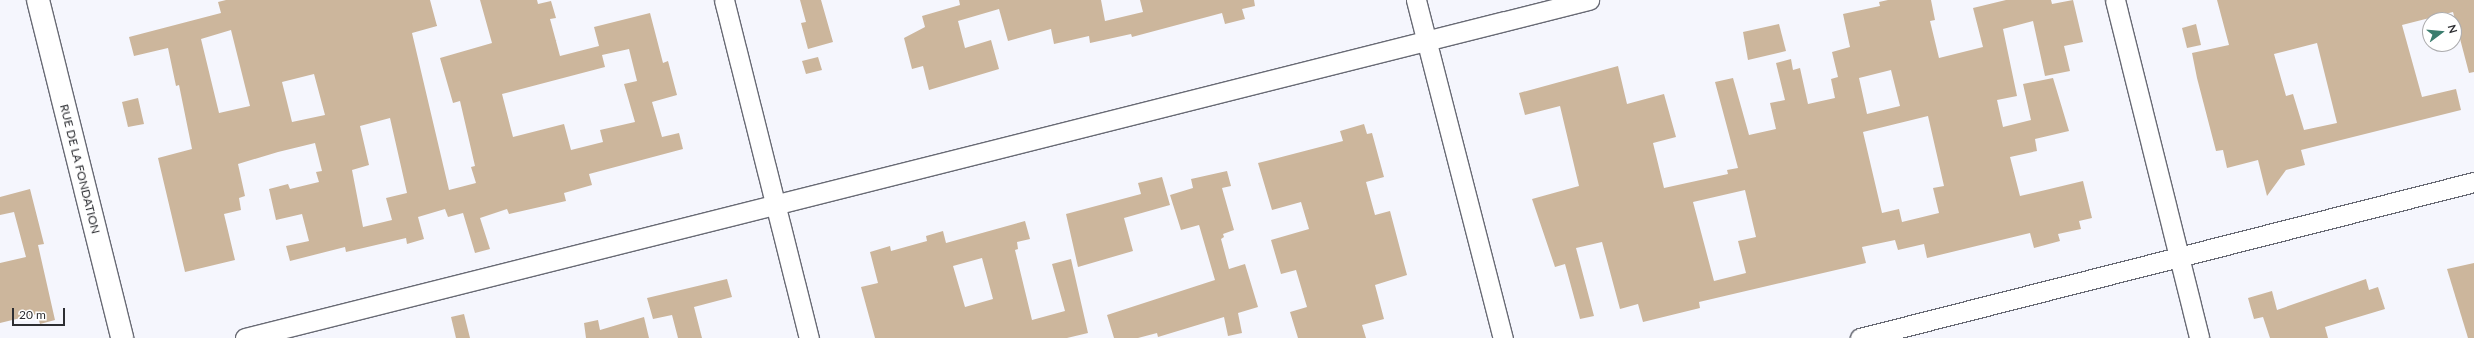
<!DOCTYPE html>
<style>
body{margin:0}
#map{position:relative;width:2474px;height:338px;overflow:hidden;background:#f5f6fd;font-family:Lato,sans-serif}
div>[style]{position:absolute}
.building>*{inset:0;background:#ccb69c}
.roads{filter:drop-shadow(1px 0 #686a74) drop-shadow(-1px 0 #686a74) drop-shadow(0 1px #686a74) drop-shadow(0 -1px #686a74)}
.street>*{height:19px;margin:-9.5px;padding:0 9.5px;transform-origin:9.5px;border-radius:9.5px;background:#fff}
.secondary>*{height:22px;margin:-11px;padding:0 11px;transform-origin:11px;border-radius:11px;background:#fff}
span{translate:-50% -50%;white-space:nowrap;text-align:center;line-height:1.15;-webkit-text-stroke:3px #fff;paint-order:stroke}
.street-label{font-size:12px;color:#2d2e32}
.north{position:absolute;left:2422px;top:12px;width:40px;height:40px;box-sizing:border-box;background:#fff;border:1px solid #ababad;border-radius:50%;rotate:74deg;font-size:11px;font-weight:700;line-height:16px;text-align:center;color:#2d2e32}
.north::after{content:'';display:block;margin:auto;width:14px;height:18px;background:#3b7d6e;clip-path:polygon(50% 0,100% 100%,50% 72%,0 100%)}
.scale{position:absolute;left:12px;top:308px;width:53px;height:18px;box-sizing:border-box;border:2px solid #2d2e32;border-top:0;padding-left:5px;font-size:12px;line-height:14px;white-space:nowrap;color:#2d2e32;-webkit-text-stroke:3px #fff;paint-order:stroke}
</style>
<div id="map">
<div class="building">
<i style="clip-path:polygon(evenodd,226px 0,430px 0,437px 26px,412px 33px,449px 190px,476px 183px,471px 167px,475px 166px,460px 101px,453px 103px,440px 58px,492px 43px,480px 0,537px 0,538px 4px,551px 1px,556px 18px,550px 19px,560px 56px,599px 46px,594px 27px,650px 13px,663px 63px,668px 61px,677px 95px,652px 102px,662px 137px,679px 133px,683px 149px,589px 174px,592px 185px,564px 193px,566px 201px,509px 214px,507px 209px,480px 218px,490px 249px,475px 253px,463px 213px,448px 217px,445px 209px,418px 217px,424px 239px,407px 244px,406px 238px,346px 252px,345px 247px,290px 261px,286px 246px,309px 241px,302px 214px,276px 220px,269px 189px,288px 184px,290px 189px,319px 182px,316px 172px,322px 171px,315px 143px,278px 152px,238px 164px,245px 196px,239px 198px,241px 210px,224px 214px,235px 260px,185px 272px,158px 158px,192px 149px,179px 85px,176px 86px,168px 48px,134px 56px,129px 37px,221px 13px,218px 2px,226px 0,231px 30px,250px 106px,219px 113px,201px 39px,231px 30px,226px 0,629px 49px,637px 81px,624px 84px,635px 122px,600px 130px,603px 142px,571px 150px,564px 124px,513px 137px,502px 94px,605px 67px,602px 55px,629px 49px,226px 0,314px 74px,325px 115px,292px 122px,282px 82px,314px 74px,226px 0,390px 118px,407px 193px,386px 198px,392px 220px,363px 227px,352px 170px,369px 165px,360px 126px,390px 118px)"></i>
<i style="clip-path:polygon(800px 0,821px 0,833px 42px,808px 49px,801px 23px,806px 22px)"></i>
<i style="clip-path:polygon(959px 0,1101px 0,1105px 21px,1143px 12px,1140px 0,1254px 0,1255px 6px,1242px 9px,1245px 19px,1225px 24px,1222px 13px,1132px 37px,1131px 34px,1090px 43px,1089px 36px,1054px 44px,1051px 29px,1008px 41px,999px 9px,958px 21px,965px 48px,991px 40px,999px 69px,929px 90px,923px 66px,912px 69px,904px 38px,925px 27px,922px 16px,960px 5px)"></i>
<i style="clip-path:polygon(evenodd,1888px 0,1931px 0,1935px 20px,1930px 21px,1939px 58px,1983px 47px,1973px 8px,2006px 0,2051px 0,2052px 4px,2073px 0,2083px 42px,2064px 46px,2070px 71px,2045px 76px,2033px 21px,2003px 29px,2017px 96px,1997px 100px,2003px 127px,2031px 120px,2023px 84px,2053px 78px,2069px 131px,2035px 139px,2037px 151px,2010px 157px,2020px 196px,2083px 181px,2092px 218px,2079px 221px,2081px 229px,2058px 234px,2060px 241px,2034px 248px,2030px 233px,1927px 258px,1924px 244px,1898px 250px,1895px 240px,1862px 247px,1866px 263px,1699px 302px,1700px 308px,1643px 322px,1638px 304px,1620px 309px,1602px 242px,1576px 248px,1594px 316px,1580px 319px,1565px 264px,1555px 267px,1532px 199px,1579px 186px,1560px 106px,1525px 115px,1519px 93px,1618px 66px,1627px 104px,1664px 94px,1676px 137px,1653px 143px,1664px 188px,1728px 174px,1727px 170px,1738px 168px,1715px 82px,1733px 78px,1749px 135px,1776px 129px,1770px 103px,1785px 100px,1776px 63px,1791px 59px,1793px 70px,1800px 68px,1808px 104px,1835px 98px,1831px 79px,1838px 77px,1832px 52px,1850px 47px,1843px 14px,1880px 6px,1879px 2px,1888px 0,1891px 70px,1900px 106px,1867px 114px,1859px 78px,1891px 70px,1888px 0,1928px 116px,1944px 186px,1933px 188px,1939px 213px,1902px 222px,1899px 209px,1882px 213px,1863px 132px,1928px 116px,1888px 0,1745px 190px,1756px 237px,1738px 241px,1746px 273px,1714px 281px,1693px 202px,1745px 190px)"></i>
<i style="clip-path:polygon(evenodd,2217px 0,2474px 0,2474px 72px,2469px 73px,2453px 12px,2402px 25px,2422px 97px,2456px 89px,2461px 110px,2301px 150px,2305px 165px,2286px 170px,2267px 196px,2258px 160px,2227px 168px,2223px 150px,2216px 151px,2197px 78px,2192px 53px,2229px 45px,2217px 0,2317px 43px,2337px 123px,2304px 130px,2293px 94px,2286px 96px,2274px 54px,2317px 43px)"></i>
<i style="clip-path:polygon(1779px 24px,1786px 51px,1748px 60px,1743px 32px)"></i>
<i style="clip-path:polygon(2196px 24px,2201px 45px,2187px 48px,2182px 28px)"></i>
<i style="clip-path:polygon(818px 57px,822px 70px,806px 74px,802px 61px)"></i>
<i style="clip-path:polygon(138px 98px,144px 124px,128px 127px,122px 102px)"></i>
<i style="clip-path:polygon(1364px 124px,1367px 134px,1372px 133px,1384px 177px,1366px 182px,1375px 215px,1390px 211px,1407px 275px,1375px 285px,1384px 319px,1362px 325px,1366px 338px,1298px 338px,1290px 312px,1307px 307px,1296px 270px,1281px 274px,1271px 240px,1309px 229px,1301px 202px,1272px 210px,1258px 163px,1343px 141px,1340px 131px)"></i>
<i style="clip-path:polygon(1227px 171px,1231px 186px,1222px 188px,1234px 230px,1223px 234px,1224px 237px,1221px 239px,1229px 269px,1245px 264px,1258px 307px,1238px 313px,1242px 333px,1228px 336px,1224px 317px,1158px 337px,1157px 333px,1138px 338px,1114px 338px,1107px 315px,1215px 280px,1199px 225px,1181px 230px,1170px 195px,1193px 188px,1191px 179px)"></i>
<i style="clip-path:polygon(1162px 177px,1170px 205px,1124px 218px,1133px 251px,1078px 267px,1066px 214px,1141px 194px,1138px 183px)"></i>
<i style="clip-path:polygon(30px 189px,44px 244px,38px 245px,55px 320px,40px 324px,37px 314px,0 323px,0 263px,26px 257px,14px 212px,0 215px,0 197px)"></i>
<i style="clip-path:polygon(evenodd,1025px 221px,1030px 239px,1017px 242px,1018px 249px,1015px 250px,1032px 320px,1065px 311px,1052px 264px,1071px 259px,1088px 333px,1067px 338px,875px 338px,861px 287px,878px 283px,870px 252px,890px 246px,891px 251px,927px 241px,926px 236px,943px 231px,946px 243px,1025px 221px,982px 258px,993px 299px,965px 307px,953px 266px,982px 258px)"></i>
<i style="clip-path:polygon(2474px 263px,2474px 338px,2468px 338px,2447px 269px)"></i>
<i style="clip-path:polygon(727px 279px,732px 297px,694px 307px,702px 338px,678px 338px,672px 315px,653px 319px,647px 298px)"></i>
<i style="clip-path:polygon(2366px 279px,2369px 290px,2378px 287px,2385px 309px,2325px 327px,2328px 338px,2270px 338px,2263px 317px,2254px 319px,2248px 298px,2272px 291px,2277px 310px)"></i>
<i style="clip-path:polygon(464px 314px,470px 338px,456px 338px,451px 317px)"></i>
<i style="clip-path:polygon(644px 317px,649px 338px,586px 338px,584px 323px,598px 320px,600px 330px)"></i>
</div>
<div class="roads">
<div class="street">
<i style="left:724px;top:0;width:349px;rotate:75.9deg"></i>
<i style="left:1416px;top:0;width:349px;rotate:75.6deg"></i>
<i style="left:2115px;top:0;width:348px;rotate:76deg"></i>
<i style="left:245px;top:338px;width:1386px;rotate:-14.12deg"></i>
<i style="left:1860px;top:338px;width:634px;rotate:-14.26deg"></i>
</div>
<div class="secondary">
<i style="left:38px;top:0;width:348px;rotate:76deg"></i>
</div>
</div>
<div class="street-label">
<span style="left:80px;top:169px;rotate:76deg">RUE DE LA FONDATION</span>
</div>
<div class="north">N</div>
<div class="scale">20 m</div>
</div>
